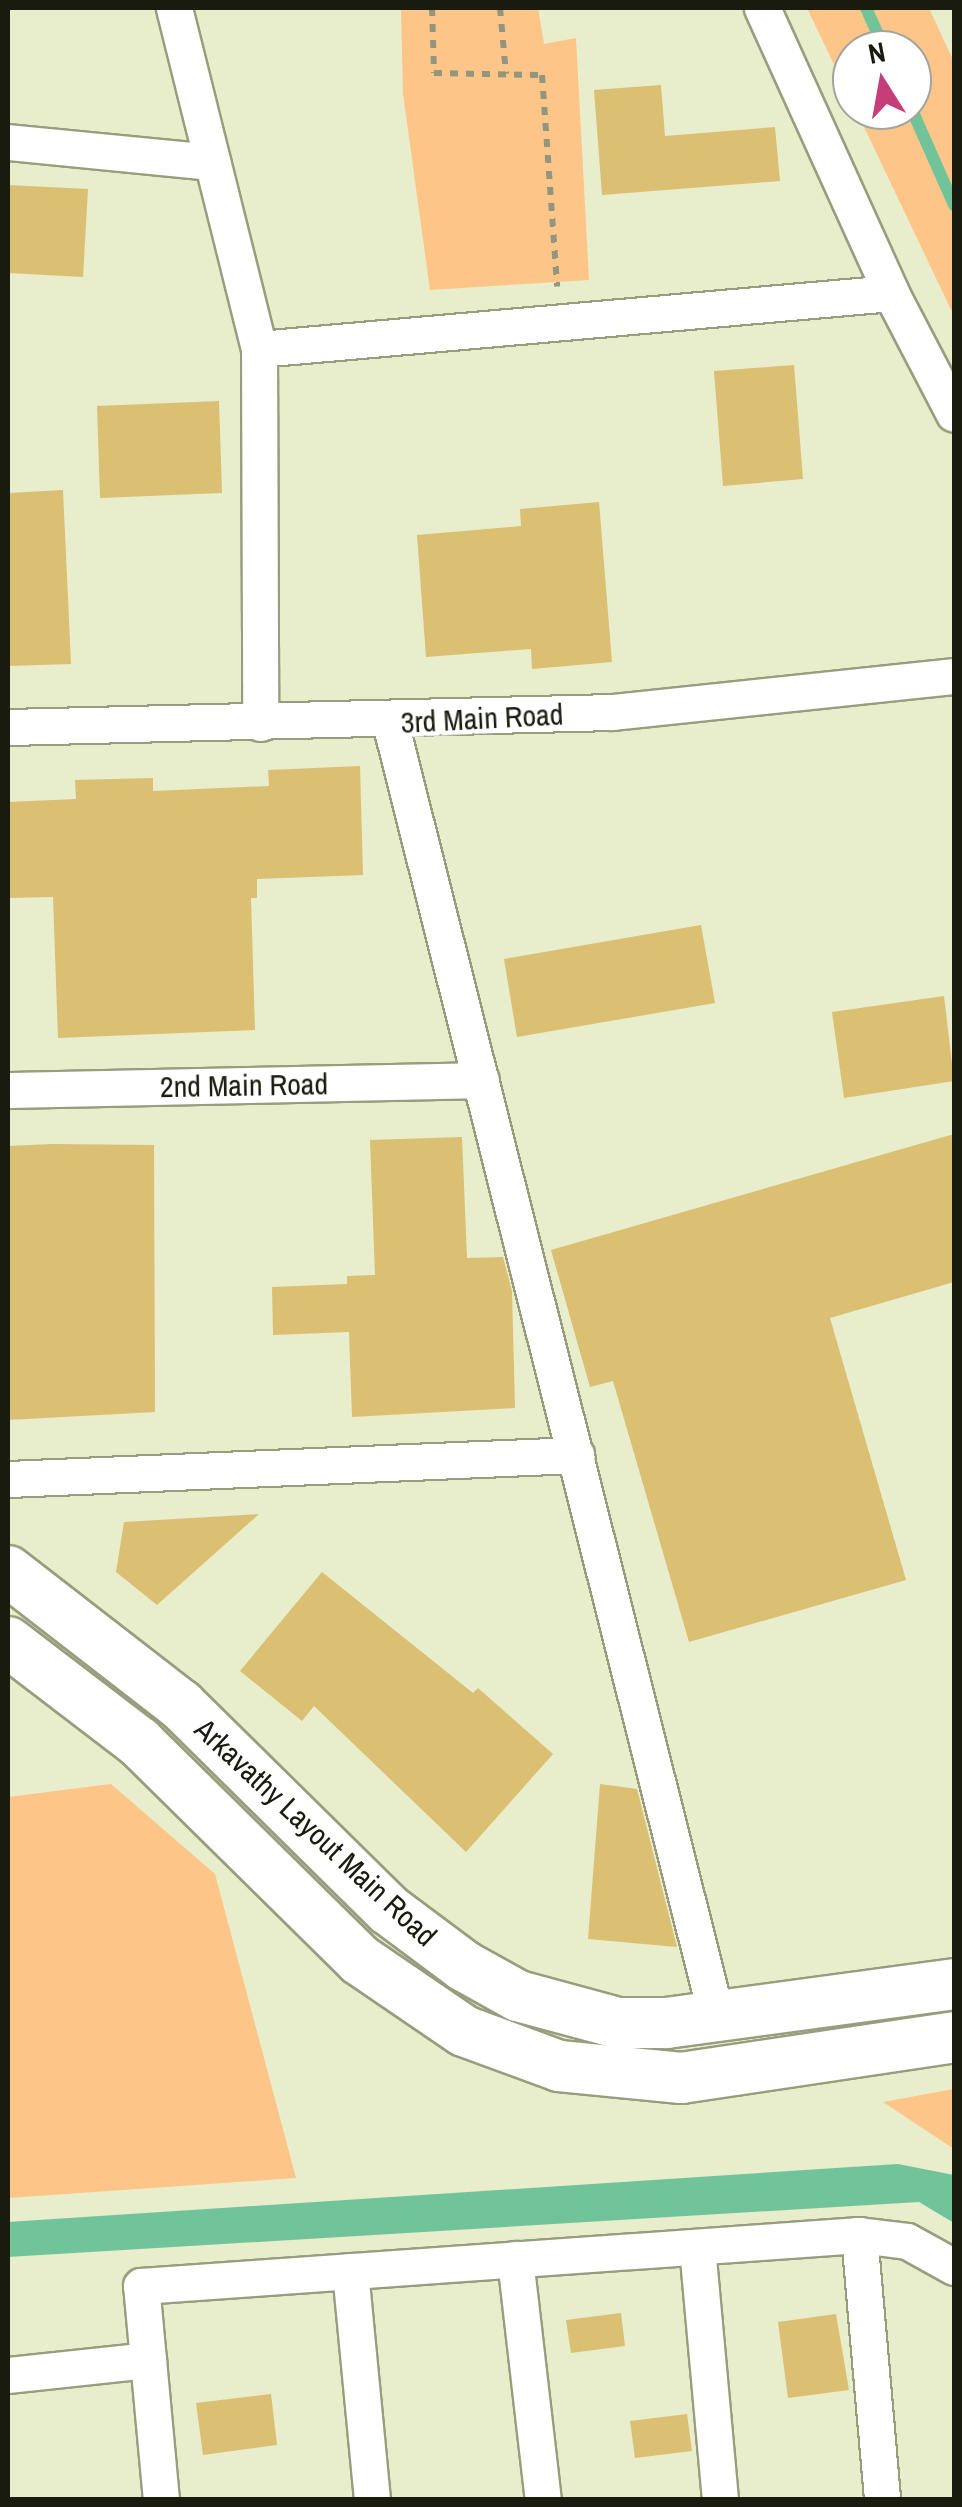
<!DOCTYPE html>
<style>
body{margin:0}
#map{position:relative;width:962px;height:2507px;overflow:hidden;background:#e8edcb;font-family:"Archivo Narrow",sans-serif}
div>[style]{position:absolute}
.green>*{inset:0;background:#fec589}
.water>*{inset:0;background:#71c49a}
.stream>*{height:12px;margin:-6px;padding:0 6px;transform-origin:6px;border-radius:6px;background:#71c49a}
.building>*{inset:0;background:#dbbf72}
.path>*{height:6px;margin-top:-3px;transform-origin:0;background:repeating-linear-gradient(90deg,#92967d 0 8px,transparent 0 16px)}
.roads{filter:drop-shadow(2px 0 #999d7e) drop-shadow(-2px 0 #999d7e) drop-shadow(0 2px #999d7e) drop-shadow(0 -2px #999d7e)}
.minor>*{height:35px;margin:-17.5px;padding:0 17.5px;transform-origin:17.5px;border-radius:17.5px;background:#fff}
.secondary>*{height:50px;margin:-25px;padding:0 25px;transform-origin:25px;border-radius:25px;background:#fff}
span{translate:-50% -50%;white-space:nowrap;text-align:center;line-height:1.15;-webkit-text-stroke:9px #fff;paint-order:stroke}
.street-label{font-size:30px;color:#191b0f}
.frame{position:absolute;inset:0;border:10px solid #191b0f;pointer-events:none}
.north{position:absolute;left:832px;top:30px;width:100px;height:100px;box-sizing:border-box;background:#fff;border:2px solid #a3a49f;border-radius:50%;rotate:349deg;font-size:28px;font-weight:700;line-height:40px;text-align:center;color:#191b0f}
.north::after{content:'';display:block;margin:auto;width:35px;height:45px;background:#c53d79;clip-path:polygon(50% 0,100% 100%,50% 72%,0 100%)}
</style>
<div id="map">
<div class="green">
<i style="clip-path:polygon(401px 8px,538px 8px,544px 44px,576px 38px,589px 280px,430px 290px,403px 94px)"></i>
<i style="clip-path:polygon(807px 8px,929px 8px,954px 62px,954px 316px,856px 110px,912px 110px,912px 50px,852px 50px,852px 102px)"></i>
<i style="clip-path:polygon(111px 1784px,215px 1874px,296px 2178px,8px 2198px,8px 1797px)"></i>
<i style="clip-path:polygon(954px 2089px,954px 2149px,883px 2102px)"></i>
</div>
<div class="water">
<i style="clip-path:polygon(898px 2164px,954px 2175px,954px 2223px,919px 2202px,8px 2257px,8px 2222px)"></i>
</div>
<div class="stream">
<i style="left:866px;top:8px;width:46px;rotate:65.7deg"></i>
<i style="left:912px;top:110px;width:104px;rotate:66.1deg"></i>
</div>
<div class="building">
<i style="clip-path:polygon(661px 85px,665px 136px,775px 127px,780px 181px,602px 195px,594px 90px)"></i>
<i style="clip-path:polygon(8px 185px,88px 189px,83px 277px,8px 273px)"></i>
<i style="clip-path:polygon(794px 365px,803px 479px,723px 486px,714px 371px)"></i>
<i style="clip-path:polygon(219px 401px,222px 493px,100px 498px,97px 406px)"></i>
<i style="clip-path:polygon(63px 490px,71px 664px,8px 666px,8px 493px)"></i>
<i style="clip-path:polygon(599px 502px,612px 662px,532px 669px,531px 649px,426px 657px,417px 535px,521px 526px,520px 509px)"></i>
<i style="clip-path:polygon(360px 766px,363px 875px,257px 879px,257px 898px,251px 898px,255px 1030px,58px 1038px,53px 897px,8px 898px,8px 802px,76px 799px,75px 780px,153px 778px,153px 791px,269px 786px,268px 770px)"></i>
<i style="clip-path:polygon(701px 925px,715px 1003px,517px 1037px,504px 959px)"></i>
<i style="clip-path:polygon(944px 996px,954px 1081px,844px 1098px,832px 1012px)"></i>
<i style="clip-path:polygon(954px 1134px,954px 1282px,830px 1318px,906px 1580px,689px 1642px,613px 1381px,590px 1387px,551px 1250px)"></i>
<i style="clip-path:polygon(462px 1137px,467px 1258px,503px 1257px,512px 1291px,515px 1408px,352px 1417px,349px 1332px,273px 1335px,272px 1287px,347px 1284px,347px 1276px,375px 1275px,370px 1140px)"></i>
<i style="clip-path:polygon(52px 1144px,154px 1145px,155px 1412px,8px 1420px,8px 1146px)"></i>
<i style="clip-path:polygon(259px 1514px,157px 1605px,116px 1572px,124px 1522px)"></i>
<i style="clip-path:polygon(322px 1572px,473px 1693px,478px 1688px,553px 1754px,466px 1852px,314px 1706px,302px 1721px,240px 1671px)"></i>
<i style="clip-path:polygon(600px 1784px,637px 1789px,677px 1947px,588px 1939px)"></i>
<i style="clip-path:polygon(621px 2313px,625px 2346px,571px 2353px,566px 2320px)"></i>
<i style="clip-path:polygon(836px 2314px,849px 2390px,788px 2398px,778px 2322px)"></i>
<i style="clip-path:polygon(271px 2394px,277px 2445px,203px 2455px,196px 2403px)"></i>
<i style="clip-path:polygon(687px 2414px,692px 2451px,635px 2458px,630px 2421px)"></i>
</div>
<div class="path">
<i style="left:432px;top:8px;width:65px;rotate:88.2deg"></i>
<i style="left:434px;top:73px;width:108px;rotate:1.1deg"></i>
<i style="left:542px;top:75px;width:212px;rotate:85.9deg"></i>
<i style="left:500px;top:8px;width:66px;rotate:84.8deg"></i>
</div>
<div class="roads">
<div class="minor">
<i style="left:174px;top:8px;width:351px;rotate:76deg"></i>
<i style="left:259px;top:349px;width:374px;rotate:89.8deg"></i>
<i style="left:762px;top:8px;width:313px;rotate:65.6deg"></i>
<i style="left:891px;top:293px;width:136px;rotate:62.5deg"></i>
<i style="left:8px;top:142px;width:205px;rotate:5.6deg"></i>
<i style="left:259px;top:349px;width:634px;rotate:-5.06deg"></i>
<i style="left:390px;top:722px;width:1338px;rotate:75.85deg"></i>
<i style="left:8px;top:727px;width:604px;rotate:-1.42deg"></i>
<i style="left:612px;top:712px;width:344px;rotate:-6deg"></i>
<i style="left:8px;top:1090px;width:473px;rotate:-1.2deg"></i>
<i style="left:8px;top:1479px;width:569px;rotate:-2.42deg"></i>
<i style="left:859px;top:2235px;width:266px;rotate:85deg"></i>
<i style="left:697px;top:2247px;width:254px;rotate:84.8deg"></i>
<i style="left:515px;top:2259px;width:243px;rotate:83.4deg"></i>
<i style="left:350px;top:2271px;width:230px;rotate:84.5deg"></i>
<i style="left:8px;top:2375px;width:141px;rotate:-6.1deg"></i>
<i style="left:161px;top:2500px;width:215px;rotate:-95.3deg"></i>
<i style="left:141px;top:2286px;width:720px;rotate:-4.06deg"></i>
<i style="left:859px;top:2235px;width:48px;rotate:7.1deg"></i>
<i style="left:907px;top:2241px;width:54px;rotate:29deg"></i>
</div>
<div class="secondary">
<i style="left:8px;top:1571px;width:219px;rotate:37.8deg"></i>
<i style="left:181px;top:1705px;width:292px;rotate:44.6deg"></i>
<i style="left:389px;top:1910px;width:94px;rotate:36.7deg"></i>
<i style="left:464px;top:1966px;width:62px;rotate:29.1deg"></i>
<i style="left:518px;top:1996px;width:104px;rotate:15.1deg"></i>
<i style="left:618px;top:2023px;width:49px"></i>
<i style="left:667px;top:2023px;width:290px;rotate:-7.7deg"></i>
<i style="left:8px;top:1642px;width:165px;rotate:37.4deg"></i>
<i style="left:139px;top:1742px;width:310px;rotate:44.6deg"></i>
<i style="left:360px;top:1960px;width:126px;rotate:34.3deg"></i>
<i style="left:464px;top:2031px;width:101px;rotate:20.2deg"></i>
<i style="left:559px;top:2066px;width:123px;rotate:5.6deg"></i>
<i style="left:681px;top:2078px;width:276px;rotate:-8.5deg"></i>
</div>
</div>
<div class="street-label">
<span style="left:482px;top:718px;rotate:-3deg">3rd Main Road</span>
<span style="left:244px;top:1085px;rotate:-1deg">2nd Main Road</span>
<span style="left:316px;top:1832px;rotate:43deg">Arkavathy Layout Main Road</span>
</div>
<div class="frame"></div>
<div class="north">N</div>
</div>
